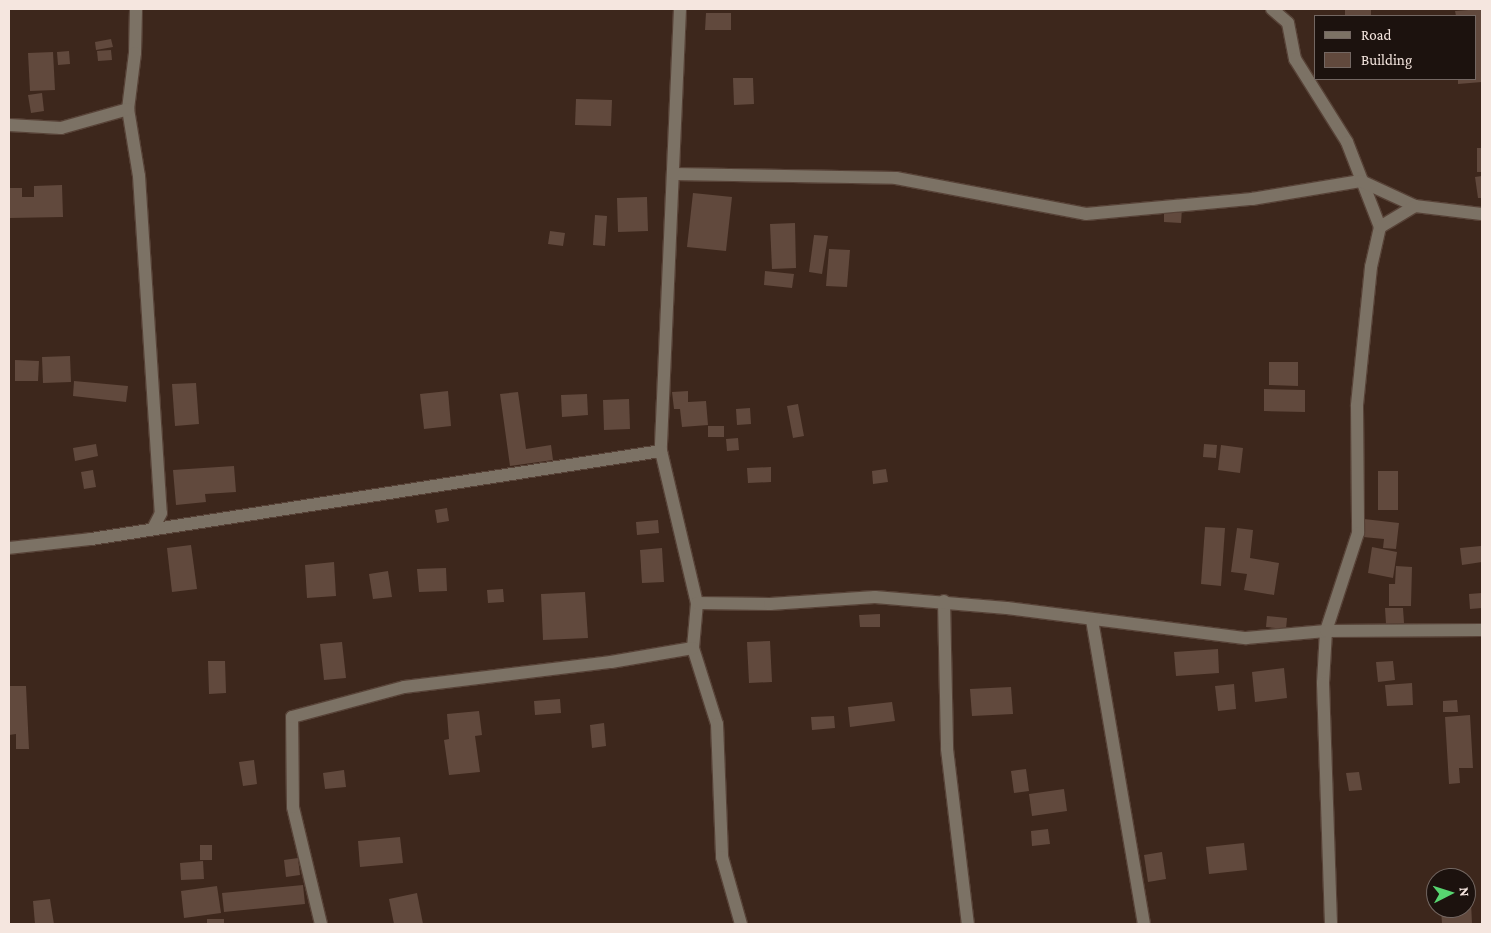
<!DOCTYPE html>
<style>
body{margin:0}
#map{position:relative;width:1491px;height:933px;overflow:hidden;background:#3d271c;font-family:"Crimson Pro",serif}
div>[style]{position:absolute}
.building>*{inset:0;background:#61493d}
.roads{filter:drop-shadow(1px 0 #574237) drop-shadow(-1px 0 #574237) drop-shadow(0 1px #574237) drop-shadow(0 -1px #574237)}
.minor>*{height:12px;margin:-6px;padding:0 6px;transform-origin:6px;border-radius:6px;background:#7c7265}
span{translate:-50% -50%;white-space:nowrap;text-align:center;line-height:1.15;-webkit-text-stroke:4px #1c120e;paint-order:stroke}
.frame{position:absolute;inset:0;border:10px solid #f5e6df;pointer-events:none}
.legend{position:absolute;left:1314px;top:15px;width:162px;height:65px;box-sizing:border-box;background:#1c120e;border:1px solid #736762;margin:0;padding:6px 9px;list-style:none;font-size:15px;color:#f5e6df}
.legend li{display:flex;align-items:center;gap:10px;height:25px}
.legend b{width:25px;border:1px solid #736762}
.north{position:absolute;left:1426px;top:868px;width:50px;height:50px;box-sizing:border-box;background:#1c120e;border:1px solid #736762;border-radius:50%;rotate:85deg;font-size:14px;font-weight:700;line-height:20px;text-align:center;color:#f5e6df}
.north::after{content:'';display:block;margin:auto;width:18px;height:22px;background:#57d570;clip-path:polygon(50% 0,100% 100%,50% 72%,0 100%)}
</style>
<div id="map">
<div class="building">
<i style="clip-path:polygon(1345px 9px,1371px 9px,1371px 16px,1345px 16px)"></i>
<i style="clip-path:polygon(1482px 9px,1482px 82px,1458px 84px,1458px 79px,1475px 79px,1475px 16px,1456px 16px,1455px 11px)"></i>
<i style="clip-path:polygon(706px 13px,731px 13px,731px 30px,705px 30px)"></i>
<i style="clip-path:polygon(111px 39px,113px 47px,96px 50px,95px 42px)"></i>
<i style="clip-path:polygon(111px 50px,112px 60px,98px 61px,97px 51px)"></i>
<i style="clip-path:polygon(69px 51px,70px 64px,58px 65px,57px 52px)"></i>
<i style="clip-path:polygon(53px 52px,55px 90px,30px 91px,28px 53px)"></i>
<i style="clip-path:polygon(733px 78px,753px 78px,754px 104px,734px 105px)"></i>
<i style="clip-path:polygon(42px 93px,44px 111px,31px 113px,28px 95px)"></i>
<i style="clip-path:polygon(576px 99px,612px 100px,611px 126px,575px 125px)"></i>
<i style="clip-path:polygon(1477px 148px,1482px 148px,1482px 172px,1477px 172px)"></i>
<i style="clip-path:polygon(1482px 176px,1482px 198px,1478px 198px,1475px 177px)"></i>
<i style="clip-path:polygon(62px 185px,63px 217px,9px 218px,9px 188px,22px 188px,22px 197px,34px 197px,34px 186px)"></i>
<i style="clip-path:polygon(693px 193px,732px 197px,726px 251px,687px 247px)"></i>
<i style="clip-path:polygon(647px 197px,648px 231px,618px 232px,617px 198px)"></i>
<i style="clip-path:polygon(1164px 208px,1182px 209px,1181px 223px,1164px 222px)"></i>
<i style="clip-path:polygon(595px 215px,607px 216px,605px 246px,593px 245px)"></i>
<i style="clip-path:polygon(795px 223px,796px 268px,772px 269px,770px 224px)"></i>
<i style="clip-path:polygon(550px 231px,565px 233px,563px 246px,548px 244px)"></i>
<i style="clip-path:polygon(814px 235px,828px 236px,822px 274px,809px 272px)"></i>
<i style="clip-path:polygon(829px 249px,850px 250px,847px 287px,826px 286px)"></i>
<i style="clip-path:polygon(765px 271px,794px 274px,792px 288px,764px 285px)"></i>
<i style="clip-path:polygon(70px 356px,71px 382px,43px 383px,42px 357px)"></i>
<i style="clip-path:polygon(15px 360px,39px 361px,38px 381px,15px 381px)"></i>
<i style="clip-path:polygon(1269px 362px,1298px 362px,1298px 386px,1269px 385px)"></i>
<i style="clip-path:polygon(74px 381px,128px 386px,126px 402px,73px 396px)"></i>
<i style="clip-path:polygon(196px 383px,199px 424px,175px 426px,172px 384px)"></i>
<i style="clip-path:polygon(1264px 389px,1305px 390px,1305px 412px,1264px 411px)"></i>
<i style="clip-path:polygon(448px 391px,451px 426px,424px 429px,420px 394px)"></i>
<i style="clip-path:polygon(688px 391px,688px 402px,706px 401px,708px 425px,682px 427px,680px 409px,674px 409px,672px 392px)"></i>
<i style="clip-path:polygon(518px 392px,526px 449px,551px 445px,553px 460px,510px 466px,500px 394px)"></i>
<i style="clip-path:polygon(587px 394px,588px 415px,562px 417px,561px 395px)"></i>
<i style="clip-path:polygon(629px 399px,630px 429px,604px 430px,603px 400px)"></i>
<i style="clip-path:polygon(798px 404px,804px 436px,793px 438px,787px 406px)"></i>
<i style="clip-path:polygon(750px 408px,751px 424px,737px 425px,736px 409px)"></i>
<i style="clip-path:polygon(708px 426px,724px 426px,724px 437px,708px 437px)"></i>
<i style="clip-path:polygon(738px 438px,739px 450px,727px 451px,726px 439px)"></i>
<i style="clip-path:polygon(96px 444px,98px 456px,75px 461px,73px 448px)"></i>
<i style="clip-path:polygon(1204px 444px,1217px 445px,1216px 458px,1203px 457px)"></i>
<i style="clip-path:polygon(1221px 445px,1243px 448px,1240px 473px,1218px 470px)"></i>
<i style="clip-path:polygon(234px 466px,236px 492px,205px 494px,206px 502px,176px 505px,173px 470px)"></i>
<i style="clip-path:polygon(771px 467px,771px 482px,748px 483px,747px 468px)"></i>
<i style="clip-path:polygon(886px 469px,888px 482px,873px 484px,872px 471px)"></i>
<i style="clip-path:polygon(93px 470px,96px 487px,84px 489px,81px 472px)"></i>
<i style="clip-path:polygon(1378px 471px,1398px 471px,1398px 510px,1378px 510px)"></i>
<i style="clip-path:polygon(447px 508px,449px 521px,437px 523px,435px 510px)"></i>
<i style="clip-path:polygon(1364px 519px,1399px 523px,1396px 549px,1383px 548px,1384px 539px,1363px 537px)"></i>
<i style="clip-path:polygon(658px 520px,659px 533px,637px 535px,636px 522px)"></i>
<i style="clip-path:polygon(1205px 527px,1225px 528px,1221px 586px,1201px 584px)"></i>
<i style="clip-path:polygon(1237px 528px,1253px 530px,1250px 558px,1279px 563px,1274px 595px,1244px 590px,1247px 574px,1231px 572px)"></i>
<i style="clip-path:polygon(191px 545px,197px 589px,172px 592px,167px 548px)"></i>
<i style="clip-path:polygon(1481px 546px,1482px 562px,1462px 565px,1460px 548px)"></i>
<i style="clip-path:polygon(1372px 547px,1397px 552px,1393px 578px,1368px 573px)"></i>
<i style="clip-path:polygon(662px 548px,664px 582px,642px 583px,640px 550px)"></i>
<i style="clip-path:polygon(334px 562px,336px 596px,307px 598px,305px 565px)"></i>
<i style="clip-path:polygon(1396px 566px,1412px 567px,1411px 606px,1389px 606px,1389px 584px,1395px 584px)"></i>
<i style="clip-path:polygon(446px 568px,447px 591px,419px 592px,417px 569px)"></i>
<i style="clip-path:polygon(388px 571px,392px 597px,373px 599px,369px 574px)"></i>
<i style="clip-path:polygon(503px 589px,504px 602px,488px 603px,487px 590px)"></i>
<i style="clip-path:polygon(585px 592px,588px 638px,543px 640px,541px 594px)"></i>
<i style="clip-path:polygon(1482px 593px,1482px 608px,1470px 609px,1469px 594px)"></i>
<i style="clip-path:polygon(1385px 608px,1403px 608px,1404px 623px,1386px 624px)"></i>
<i style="clip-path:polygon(880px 614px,880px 627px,860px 627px,859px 615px)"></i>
<i style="clip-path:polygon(1267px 616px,1287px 618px,1286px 629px,1266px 627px)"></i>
<i style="clip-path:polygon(770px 641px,772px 682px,749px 683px,747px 642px)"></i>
<i style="clip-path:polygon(342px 642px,346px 678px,324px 680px,320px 644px)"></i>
<i style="clip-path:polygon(1218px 649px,1219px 673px,1176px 676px,1174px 652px)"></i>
<i style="clip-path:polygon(208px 661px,225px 661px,226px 693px,209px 694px)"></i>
<i style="clip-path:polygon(1393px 661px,1395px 680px,1378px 682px,1376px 662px)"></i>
<i style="clip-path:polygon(1284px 668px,1287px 698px,1255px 702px,1252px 672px)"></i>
<i style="clip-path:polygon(1412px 683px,1413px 705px,1387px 706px,1385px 685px)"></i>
<i style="clip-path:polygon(1234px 684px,1236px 709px,1218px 711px,1215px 686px)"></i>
<i style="clip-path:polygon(9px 686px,26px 686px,29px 749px,16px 749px,16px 734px,9px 735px)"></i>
<i style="clip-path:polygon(1011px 687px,1013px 714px,972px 716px,970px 689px)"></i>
<i style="clip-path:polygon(560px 699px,561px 713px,535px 715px,534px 701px)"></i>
<i style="clip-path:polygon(1457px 700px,1458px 712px,1443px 712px,1443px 701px)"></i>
<i style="clip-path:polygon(892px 702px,895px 721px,850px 727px,848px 707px)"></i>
<i style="clip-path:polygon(479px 711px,482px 735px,475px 736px,480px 772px,449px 775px,444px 740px,449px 739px,447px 714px)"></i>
<i style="clip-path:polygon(1470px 715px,1473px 768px,1459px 768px,1460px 783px,1449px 784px,1445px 717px)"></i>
<i style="clip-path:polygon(834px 716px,835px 728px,812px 730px,811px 717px)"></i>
<i style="clip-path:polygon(604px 723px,606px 746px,592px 748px,590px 725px)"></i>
<i style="clip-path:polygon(254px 760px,257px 784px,243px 786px,239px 762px)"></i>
<i style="clip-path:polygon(1026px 769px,1029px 791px,1014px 793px,1011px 771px)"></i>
<i style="clip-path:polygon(344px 770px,346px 787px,325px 789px,323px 773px)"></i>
<i style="clip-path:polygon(1359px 772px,1362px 790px,1349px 791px,1346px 773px)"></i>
<i style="clip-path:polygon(1064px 789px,1067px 811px,1032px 816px,1029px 794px)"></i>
<i style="clip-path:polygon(1048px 829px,1050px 844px,1032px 846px,1031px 831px)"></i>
<i style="clip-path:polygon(400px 837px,403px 863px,360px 867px,358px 841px)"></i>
<i style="clip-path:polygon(1244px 843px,1247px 870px,1209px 874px,1206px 847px)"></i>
<i style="clip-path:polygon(200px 845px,212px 845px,212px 860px,200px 860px)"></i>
<i style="clip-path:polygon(1162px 852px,1166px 879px,1148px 882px,1144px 855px)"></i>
<i style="clip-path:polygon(298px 858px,300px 875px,286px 877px,284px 860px)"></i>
<i style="clip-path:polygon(203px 861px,204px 879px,181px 880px,180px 863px)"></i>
<i style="clip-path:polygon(303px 885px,305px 904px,224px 912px,222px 893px)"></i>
<i style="clip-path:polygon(217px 886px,221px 913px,184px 918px,181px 891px)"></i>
<i style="clip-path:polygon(417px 893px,423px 924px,394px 924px,389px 899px)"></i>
<i style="clip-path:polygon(50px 899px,54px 924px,35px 924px,33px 901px)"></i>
<i style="clip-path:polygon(1466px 902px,1471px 902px,1472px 924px,1442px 924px,1441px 908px,1466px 908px)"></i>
<i style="clip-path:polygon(207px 919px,224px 919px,224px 924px,207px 924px)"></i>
</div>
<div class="roads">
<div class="minor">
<i style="left:136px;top:9px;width:44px;rotate:91.3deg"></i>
<i style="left:135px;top:53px;width:56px;rotate:97.1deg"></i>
<i style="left:128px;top:109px;width:68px;rotate:80.7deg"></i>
<i style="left:139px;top:176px;width:338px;rotate:86.3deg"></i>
<i style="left:161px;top:513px;width:18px;rotate:117deg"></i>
<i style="left:680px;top:9px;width:442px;rotate:92.5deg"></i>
<i style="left:661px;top:451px;width:156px;rotate:76.7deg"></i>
<i style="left:697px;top:603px;width:45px;rotate:95.1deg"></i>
<i style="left:693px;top:648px;width:80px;rotate:72.5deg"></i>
<i style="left:717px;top:724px;width:133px;rotate:87.8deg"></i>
<i style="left:722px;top:857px;width:70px;rotate:74.2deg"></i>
<i style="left:1272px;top:9px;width:21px;rotate:41deg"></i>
<i style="left:1288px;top:23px;width:37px;rotate:79deg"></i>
<i style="left:1295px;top:59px;width:98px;rotate:57.9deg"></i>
<i style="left:1347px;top:142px;width:91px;rotate:68.8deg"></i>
<i style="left:1380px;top:227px;width:41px;rotate:102.7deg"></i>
<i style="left:1371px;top:267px;width:140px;rotate:95.8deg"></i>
<i style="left:1357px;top:406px;width:127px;rotate:89.5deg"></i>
<i style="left:1358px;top:533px;width:103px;rotate:108.1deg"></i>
<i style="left:1326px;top:631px;width:52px;rotate:93.3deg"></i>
<i style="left:1323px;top:683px;width:241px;rotate:88.1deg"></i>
<i style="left:9px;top:125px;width:52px;rotate:3.3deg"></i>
<i style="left:61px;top:128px;width:70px;rotate:-15.8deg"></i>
<i style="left:674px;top:174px;width:222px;rotate:1deg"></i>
<i style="left:896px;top:178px;width:193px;rotate:10.7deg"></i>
<i style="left:1086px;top:214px;width:167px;rotate:-5.2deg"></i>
<i style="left:1252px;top:199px;width:110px;rotate:-9.4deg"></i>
<i style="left:1361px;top:181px;width:60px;rotate:24.8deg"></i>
<i style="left:1415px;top:206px;width:67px;rotate:6.8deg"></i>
<i style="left:1380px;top:227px;width:41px;rotate:-31deg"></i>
<i style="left:9px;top:548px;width:82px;rotate:-6.3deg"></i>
<i style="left:91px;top:539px;width:577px;rotate:-8.78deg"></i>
<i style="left:944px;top:601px;width:148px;rotate:88.8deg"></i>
<i style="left:947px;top:749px;width:176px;rotate:83.2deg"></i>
<i style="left:697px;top:603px;width:73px;rotate:0.8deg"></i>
<i style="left:770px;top:604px;width:105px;rotate:-3.8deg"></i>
<i style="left:875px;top:597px;width:132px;rotate:4.8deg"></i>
<i style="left:1007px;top:608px;width:241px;rotate:7.2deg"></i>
<i style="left:1246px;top:638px;width:80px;rotate:-5deg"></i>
<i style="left:1326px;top:631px;width:156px;rotate:-0.4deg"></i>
<i style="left:1092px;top:620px;width:308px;rotate:80.3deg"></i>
<i style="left:321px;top:924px;width:120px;rotate:-103.5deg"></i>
<i style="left:293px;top:807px;width:90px;rotate:-90.6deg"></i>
<i style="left:292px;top:717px;width:116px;rotate:-15deg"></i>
<i style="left:404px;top:687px;width:209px;rotate:-6.9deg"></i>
<i style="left:611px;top:662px;width:83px;rotate:-9.7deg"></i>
</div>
</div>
<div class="frame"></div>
<ul class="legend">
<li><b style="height:6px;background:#7c7265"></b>Road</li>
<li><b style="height:14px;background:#61493d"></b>Building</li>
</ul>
<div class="north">N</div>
</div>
